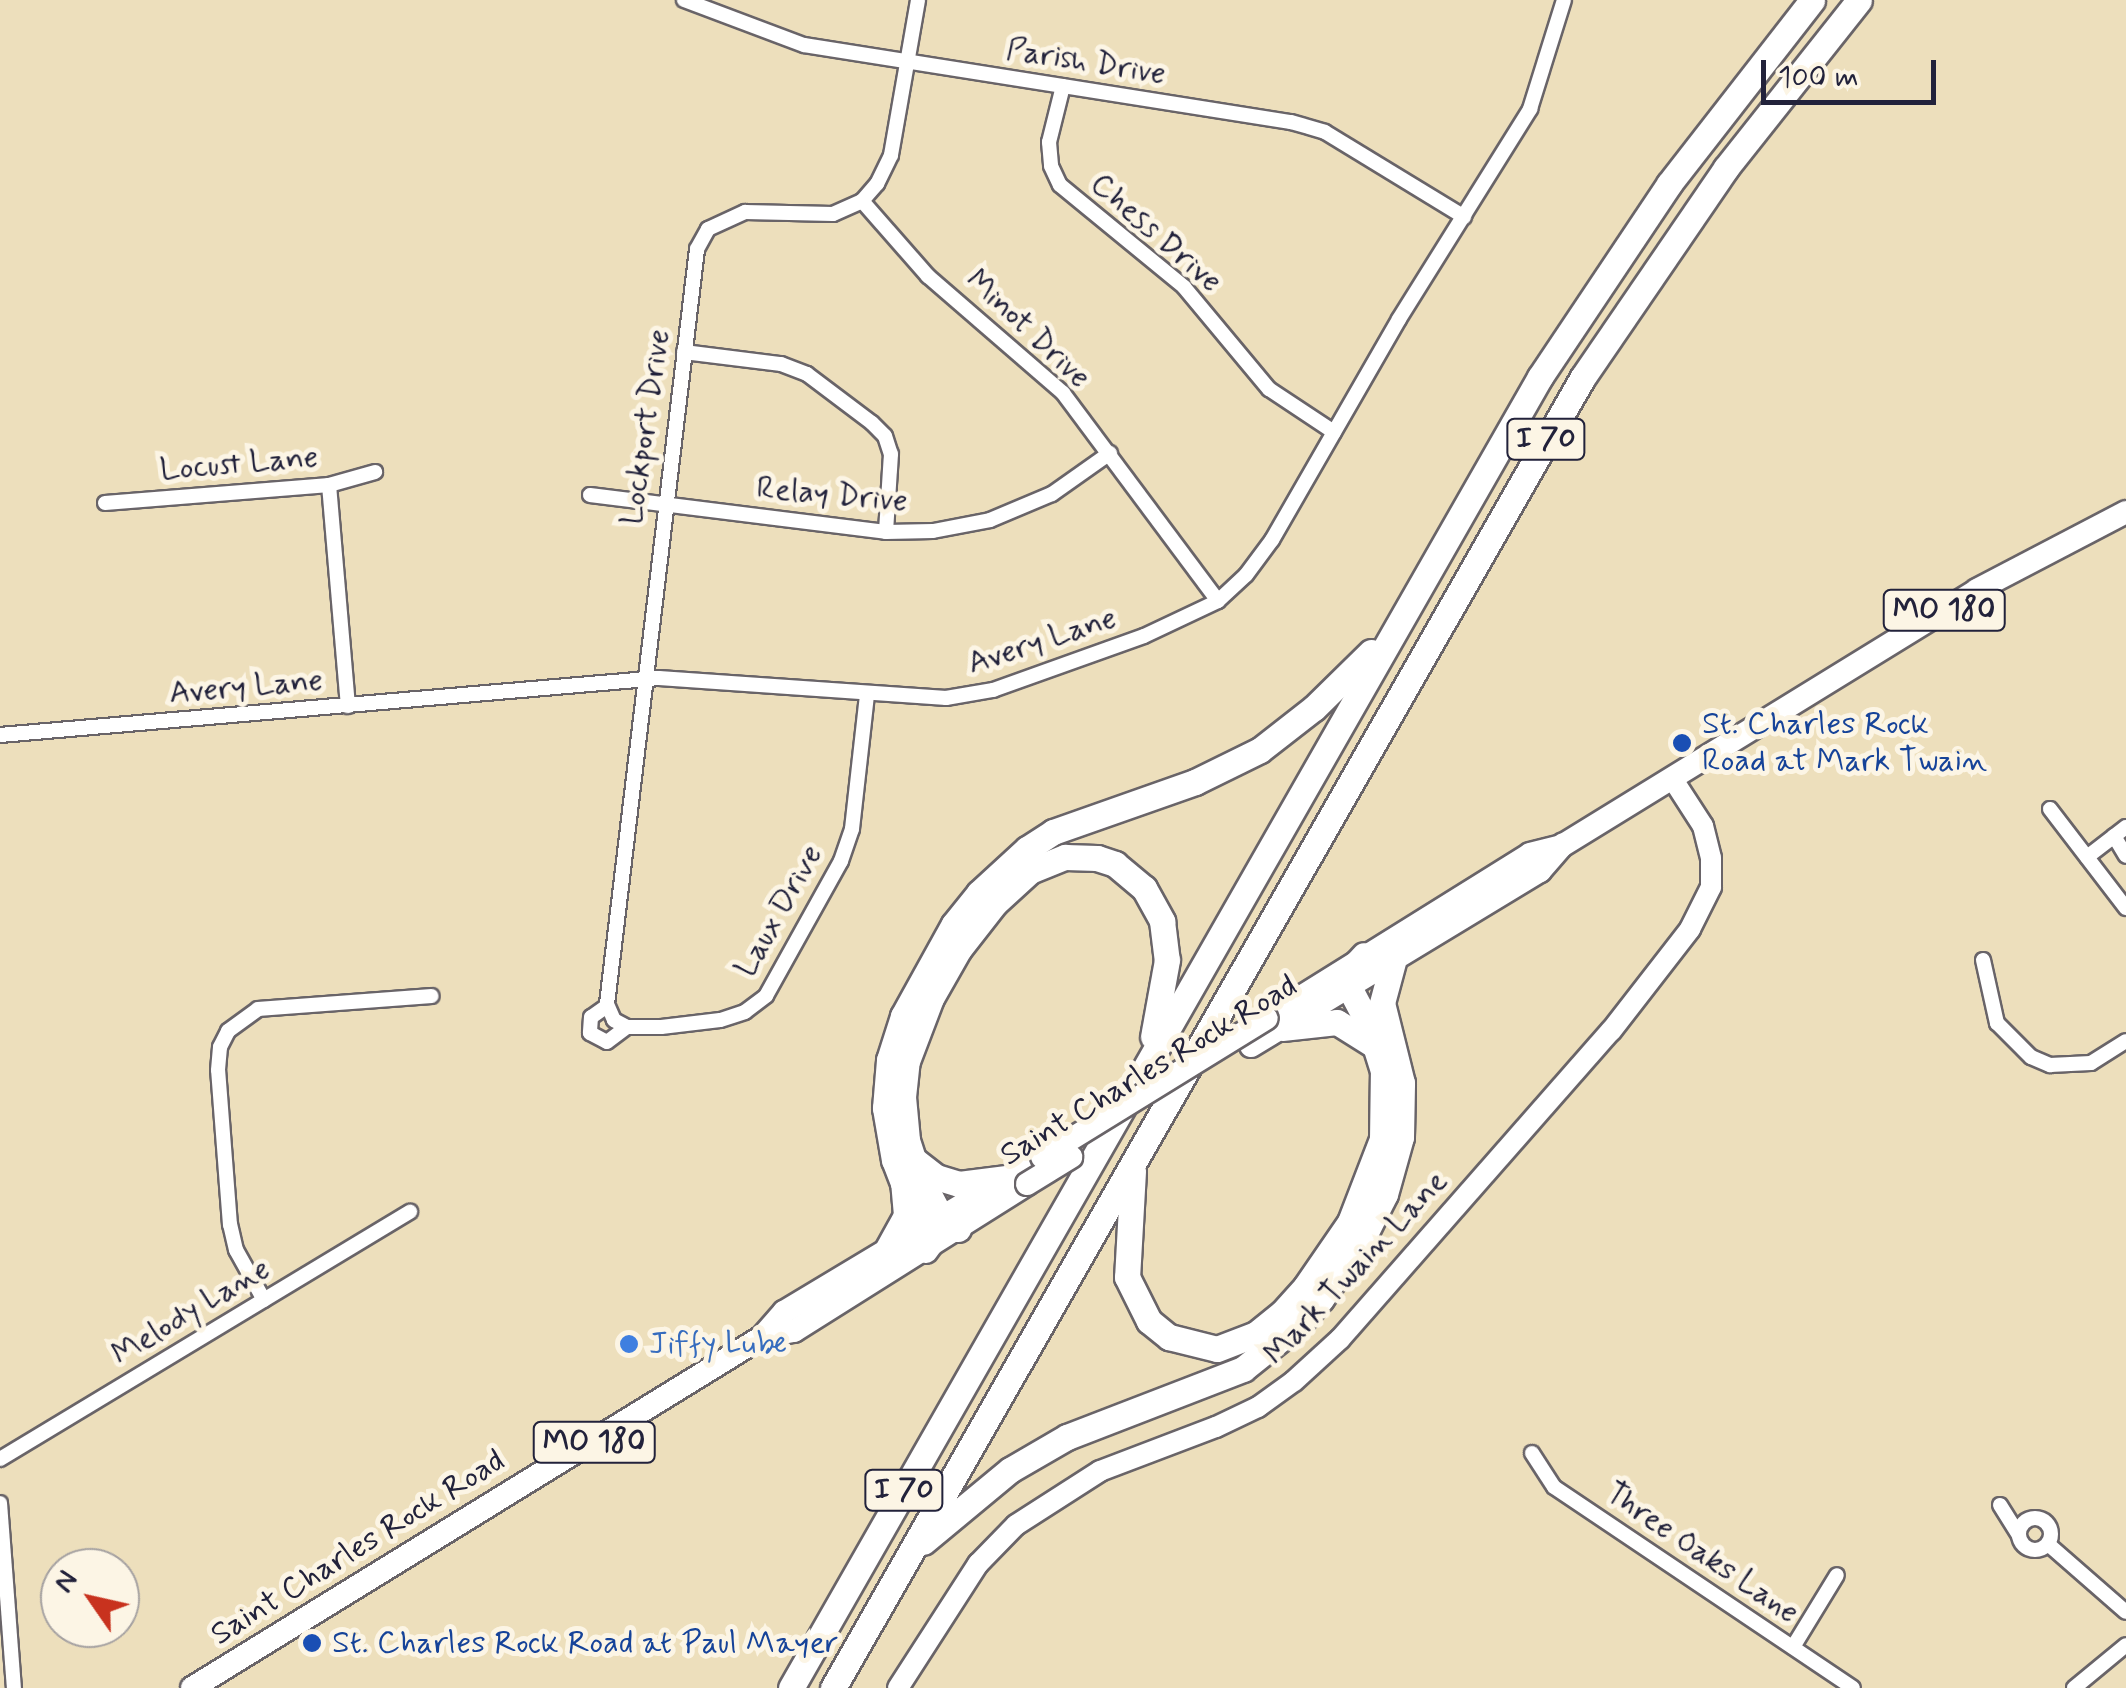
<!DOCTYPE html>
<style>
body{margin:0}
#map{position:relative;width:2126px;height:1688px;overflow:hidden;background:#eddfbc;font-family:Mynerve,sans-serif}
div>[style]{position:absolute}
.roads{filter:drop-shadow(2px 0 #696468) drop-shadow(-2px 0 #696468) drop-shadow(0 2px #696468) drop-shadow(0 -2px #696468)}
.street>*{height:14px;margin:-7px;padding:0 7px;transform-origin:7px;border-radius:7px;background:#fff}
.street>.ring{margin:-7px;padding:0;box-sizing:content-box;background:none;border:14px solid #fff;border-radius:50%}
.secondary>*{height:20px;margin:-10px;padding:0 10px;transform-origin:10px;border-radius:10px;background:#fff}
.primary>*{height:22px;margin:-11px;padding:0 11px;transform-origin:11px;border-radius:11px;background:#fff}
.highway>*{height:25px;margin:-12.5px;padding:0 12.5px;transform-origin:12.5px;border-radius:12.5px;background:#fff}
.bridges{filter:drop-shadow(2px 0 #696468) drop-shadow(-2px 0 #696468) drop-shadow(0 2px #696468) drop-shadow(0 -2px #696468)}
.primary-bridge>*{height:22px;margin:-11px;padding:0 11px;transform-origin:11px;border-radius:11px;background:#fff}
.dots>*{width:28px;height:28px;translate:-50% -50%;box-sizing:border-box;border:5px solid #fcf5e5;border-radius:50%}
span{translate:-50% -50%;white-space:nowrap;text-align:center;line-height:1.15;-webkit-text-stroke:10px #fcf5e5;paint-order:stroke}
.shield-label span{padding:2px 8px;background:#fcf5e5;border:2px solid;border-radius:8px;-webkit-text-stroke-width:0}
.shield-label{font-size:30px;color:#22223b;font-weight:700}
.street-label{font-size:32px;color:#22223b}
.transit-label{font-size:32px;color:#164399}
.left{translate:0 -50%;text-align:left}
.shop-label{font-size:32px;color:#366cbe}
.north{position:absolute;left:40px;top:1548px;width:100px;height:100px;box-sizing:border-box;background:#fcf5e5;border:2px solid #a5a1a1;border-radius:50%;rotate:304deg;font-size:28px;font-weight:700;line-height:40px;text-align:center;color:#22223b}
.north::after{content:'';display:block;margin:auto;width:35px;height:45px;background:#c8321e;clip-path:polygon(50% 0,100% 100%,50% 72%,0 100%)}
.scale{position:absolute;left:1761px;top:60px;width:175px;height:45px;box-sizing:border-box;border:5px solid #22223b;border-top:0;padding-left:12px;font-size:30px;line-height:35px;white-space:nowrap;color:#22223b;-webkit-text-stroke:8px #fcf5e5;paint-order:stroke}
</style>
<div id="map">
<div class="roads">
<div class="street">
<i style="left:684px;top:0;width:128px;rotate:20.6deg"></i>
<i style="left:804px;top:45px;width:493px;rotate:9deg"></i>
<i style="left:1291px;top:122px;width:35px;rotate:16deg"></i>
<i style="left:1325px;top:132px;width:163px;rotate:31.4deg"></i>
<i style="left:1063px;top:86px;width:58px;rotate:104deg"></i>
<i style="left:1049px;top:142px;width:24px;rotate:85deg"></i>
<i style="left:1051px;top:166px;width:21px;rotate:65deg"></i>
<i style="left:1060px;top:185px;width:161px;rotate:39.4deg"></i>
<i style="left:1184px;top:287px;width:133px;rotate:50.2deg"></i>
<i style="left:1269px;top:389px;width:78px;rotate:33.5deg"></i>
<i style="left:862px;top:201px;width:100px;rotate:48.7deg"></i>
<i style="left:928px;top:276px;width:179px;rotate:40.9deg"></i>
<i style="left:1063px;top:393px;width:259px;rotate:53.3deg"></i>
<i style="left:684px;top:352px;width:98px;rotate:7.1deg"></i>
<i style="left:781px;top:364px;width:28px;rotate:21deg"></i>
<i style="left:807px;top:374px;width:81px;rotate:37deg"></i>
<i style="left:872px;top:423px;width:18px;rotate:45deg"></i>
<i style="left:885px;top:436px;width:19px;rotate:72deg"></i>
<i style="left:891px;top:454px;width:78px;rotate:93.7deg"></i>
<i style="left:329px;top:485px;width:222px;rotate:85.1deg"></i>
<i style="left:590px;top:495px;width:298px;rotate:7.1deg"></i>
<i style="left:886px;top:532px;width:47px;rotate:-1.2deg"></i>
<i style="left:933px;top:531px;width:58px;rotate:-10.9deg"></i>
<i style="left:990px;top:520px;width:67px;rotate:-22.8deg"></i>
<i style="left:1052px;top:494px;width:71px;rotate:-35.3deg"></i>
<i style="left:105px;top:503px;width:225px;rotate:-4.6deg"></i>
<i style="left:329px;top:485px;width:48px;rotate:-15.8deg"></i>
<i style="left:867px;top:695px;width:135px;rotate:96.4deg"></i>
<i style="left:852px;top:829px;width:34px;rotate:109deg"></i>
<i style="left:841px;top:861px;width:154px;rotate:119.1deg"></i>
<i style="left:766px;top:996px;width:26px;rotate:143deg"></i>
<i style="left:745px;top:1012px;width:26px;rotate:162deg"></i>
<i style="left:720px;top:1020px;width:59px;rotate:173.2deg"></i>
<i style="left:661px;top:1027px;width:34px;rotate:180deg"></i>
<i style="left:627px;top:1027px;width:15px;rotate:-152deg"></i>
<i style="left:614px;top:1020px;width:17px;rotate:-114deg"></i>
<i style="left:607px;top:1004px;width:760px;rotate:-83.2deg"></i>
<i style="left:697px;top:249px;width:23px;rotate:-61deg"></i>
<i style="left:708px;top:229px;width:41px;rotate:-24.7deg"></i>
<i style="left:745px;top:212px;width:88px;rotate:1.3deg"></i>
<i style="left:833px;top:214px;width:32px;rotate:-24deg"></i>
<i style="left:862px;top:201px;width:23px;rotate:-49deg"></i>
<i style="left:877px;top:184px;width:32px;rotate:-64deg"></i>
<i style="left:891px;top:155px;width:157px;rotate:-80.1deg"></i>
<i style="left:0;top:735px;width:661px;rotate:-4.94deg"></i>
<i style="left:659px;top:678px;width:288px;rotate:4deg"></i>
<i style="left:946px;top:698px;width:48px;rotate:-9.7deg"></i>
<i style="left:993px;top:690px;width:160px;rotate:-19.7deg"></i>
<i style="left:1144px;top:636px;width:82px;rotate:-25.3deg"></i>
<i style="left:1218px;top:601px;width:38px;rotate:-43deg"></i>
<i style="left:1246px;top:575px;width:44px;rotate:-53.4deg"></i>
<i style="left:1272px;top:540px;width:255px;rotate:-60.1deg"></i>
<i style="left:1399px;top:319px;width:248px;rotate:-58deg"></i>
<i style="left:1530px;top:109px;width:114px;rotate:-72.7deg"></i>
<i style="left:2050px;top:809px;width:125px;rotate:52.5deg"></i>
<i style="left:2114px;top:836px;width:23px;rotate:59deg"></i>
<i style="left:2087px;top:857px;width:49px;rotate:-37.6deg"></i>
<i style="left:1983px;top:960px;width:65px;rotate:77.5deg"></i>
<i style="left:1997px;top:1023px;width:48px;rotate:45deg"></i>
<i style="left:2031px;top:1057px;width:21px;rotate:23deg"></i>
<i style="left:2050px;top:1065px;width:41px;rotate:-2.8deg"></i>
<i style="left:2091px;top:1063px;width:41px;rotate:-32.2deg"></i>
<i style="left:607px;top:1006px;width:19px;rotate:145deg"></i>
<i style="left:591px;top:1017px;width:16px;rotate:94deg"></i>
<i style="left:590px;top:1033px;width:19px;rotate:28deg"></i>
<i style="left:607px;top:1042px;width:25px;rotate:-37deg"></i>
<i style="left:264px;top:1300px;width:57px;rotate:-119.2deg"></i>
<i style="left:236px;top:1250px;width:26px;rotate:-103deg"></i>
<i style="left:230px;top:1225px;width:155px;rotate:-94.4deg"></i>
<i style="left:218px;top:1070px;width:23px;rotate:-85deg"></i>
<i style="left:220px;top:1047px;width:18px;rotate:-63deg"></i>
<i style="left:228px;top:1031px;width:37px;rotate:-36deg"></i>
<i style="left:258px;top:1009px;width:174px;rotate:-4.3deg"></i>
<i style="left:1532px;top:1453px;width:40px;rotate:57.1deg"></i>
<i style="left:1554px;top:1487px;width:360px;rotate:33.9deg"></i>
<i style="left:0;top:1459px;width:479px;rotate:-31.1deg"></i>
<i style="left:0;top:1503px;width:186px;rotate:85.7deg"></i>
<i style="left:2000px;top:1505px;width:36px;rotate:58deg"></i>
<i class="ring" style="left:2019px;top:1518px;width:18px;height:18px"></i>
<i style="left:2048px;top:1544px;width:103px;rotate:41.1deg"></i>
<i style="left:1793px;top:1647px;width:84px;rotate:-58.6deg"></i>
<i style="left:2074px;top:1688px;width:67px;rotate:-39.6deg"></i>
</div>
<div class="secondary">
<i style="left:898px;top:1688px;width:148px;rotate:-57.2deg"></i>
<i style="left:978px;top:1564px;width:54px;rotate:-45.7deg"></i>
<i style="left:1016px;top:1525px;width:100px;rotate:-32.7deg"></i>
<i style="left:1100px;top:1471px;width:124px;rotate:-20.8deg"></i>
<i style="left:1216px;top:1427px;width:47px;rotate:-25.5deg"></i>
<i style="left:1258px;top:1407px;width:44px;rotate:-35.8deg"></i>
<i style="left:1294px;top:1381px;width:62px;rotate:-42.4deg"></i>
<i style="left:1340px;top:1339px;width:410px;rotate:-48.7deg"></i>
<i style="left:1611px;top:1031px;width:129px;rotate:-52.2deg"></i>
<i style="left:1690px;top:929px;width:47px;rotate:-63.4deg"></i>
<i style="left:1711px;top:887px;width:29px;rotate:-90deg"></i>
<i style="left:1711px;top:858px;width:33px;rotate:-104deg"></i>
<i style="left:1703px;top:826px;width:57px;rotate:-122.9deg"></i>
</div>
<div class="primary">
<i style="left:1267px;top:1018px;width:310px;rotate:-31.9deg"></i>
<i style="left:1530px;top:854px;width:32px;rotate:-14deg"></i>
<i style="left:1251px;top:1046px;width:338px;rotate:-31.2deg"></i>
<i style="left:1540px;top:871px;width:35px;rotate:-49deg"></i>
<i style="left:1563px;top:845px;width:486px;rotate:-31.6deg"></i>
<i style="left:1977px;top:590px;width:168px;rotate:-27.6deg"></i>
<i style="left:762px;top:1337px;width:33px;rotate:-11deg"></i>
<i style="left:794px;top:1331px;width:275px;rotate:-32.2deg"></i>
<i style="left:192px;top:1688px;width:669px;rotate:-31.62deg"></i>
<i style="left:762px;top:1337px;width:33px;rotate:-49deg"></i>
<i style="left:784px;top:1312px;width:301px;rotate:-31deg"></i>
</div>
<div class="highway">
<i style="left:1282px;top:1028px;width:55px;rotate:-6.2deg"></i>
<i style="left:1337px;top:1022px;width:47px;rotate:32deg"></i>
<i style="left:913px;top:1159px;width:29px;rotate:38deg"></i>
<i style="left:936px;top:1177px;width:24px;rotate:17deg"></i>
<i style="left:959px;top:1184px;width:46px;rotate:-7.4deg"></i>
<i style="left:1133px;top:1171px;width:106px;rotate:93.2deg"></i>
<i style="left:1127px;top:1277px;width:49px;rotate:63.4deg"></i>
<i style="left:1149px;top:1321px;width:26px;rotate:39deg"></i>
<i style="left:1169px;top:1337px;width:49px;rotate:14deg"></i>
<i style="left:1217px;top:1349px;width:42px;rotate:-21deg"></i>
<i style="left:1256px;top:1334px;width:33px;rotate:-39deg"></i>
<i style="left:1282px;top:1313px;width:36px;rotate:-48deg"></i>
<i style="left:1306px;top:1286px;width:78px;rotate:-55.5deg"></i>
<i style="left:1350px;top:1222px;width:89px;rotate:-68.9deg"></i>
<i style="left:1382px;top:1139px;width:68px;rotate:-89.2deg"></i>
<i style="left:1383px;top:1071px;width:50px;rotate:-107.4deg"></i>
<i style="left:1368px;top:1023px;width:40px;rotate:-118deg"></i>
<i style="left:1349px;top:988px;width:21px;rotate:-79deg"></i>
<i style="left:1353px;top:967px;width:16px;rotate:-47deg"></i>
<i style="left:958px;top:1229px;width:18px;rotate:180deg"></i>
<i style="left:940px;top:1229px;width:12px;rotate:-149deg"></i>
<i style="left:930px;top:1223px;width:48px;rotate:-124deg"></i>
<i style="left:903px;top:1183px;width:25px;rotate:-111deg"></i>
<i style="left:894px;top:1160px;width:53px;rotate:-99.8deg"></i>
<i style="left:885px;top:1108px;width:48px;rotate:-85.2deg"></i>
<i style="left:889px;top:1060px;width:46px;rotate:-72.3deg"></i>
<i style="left:903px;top:1016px;width:105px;rotate:-61deg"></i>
<i style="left:954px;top:924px;width:40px;rotate:-51deg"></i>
<i style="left:979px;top:893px;width:65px;rotate:-42.5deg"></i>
<i style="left:1027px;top:849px;width:31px;rotate:-33deg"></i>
<i style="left:1053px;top:832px;width:151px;rotate:-19.4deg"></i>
<i style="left:1195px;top:782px;width:72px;rotate:-26.2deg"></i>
<i style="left:1260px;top:750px;width:68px;rotate:-37.9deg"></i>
<i style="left:1314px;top:708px;width:80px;rotate:-44.5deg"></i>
<i style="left:888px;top:1248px;width:38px;rotate:-61deg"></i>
<i style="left:906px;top:1215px;width:32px;rotate:-95deg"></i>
<i style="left:925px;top:1250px;width:26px;rotate:-54deg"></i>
<i style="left:940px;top:1229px;width:12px;rotate:-85deg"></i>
<i style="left:941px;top:1217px;width:49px;rotate:-118.1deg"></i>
<i style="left:918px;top:1174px;width:36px;rotate:-108deg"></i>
<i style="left:907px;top:1140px;width:43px;rotate:-95.3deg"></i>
<i style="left:903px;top:1097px;width:36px;rotate:-84deg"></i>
<i style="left:907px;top:1061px;width:67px;rotate:-69.1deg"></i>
<i style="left:931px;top:998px;width:56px;rotate:-60.3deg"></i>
<i style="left:959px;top:949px;width:58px;rotate:-52deg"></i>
<i style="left:995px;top:903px;width:47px;rotate:-42.4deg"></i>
<i style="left:1030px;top:871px;width:38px;rotate:-22deg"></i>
<i style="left:1065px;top:857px;width:32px;rotate:2deg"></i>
<i style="left:1097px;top:858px;width:19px;rotate:18deg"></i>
<i style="left:1115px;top:864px;width:38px;rotate:40deg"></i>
<i style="left:1144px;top:888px;width:38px;rotate:61deg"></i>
<i style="left:1162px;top:921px;width:39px;rotate:83deg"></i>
<i style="left:1167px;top:960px;width:78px;rotate:100.3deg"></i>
<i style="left:923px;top:1542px;width:113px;rotate:-39.6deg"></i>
<i style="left:1010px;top:1470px;width:66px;rotate:-30.1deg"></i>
<i style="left:1067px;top:1437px;width:189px;rotate:-21.1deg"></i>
<i style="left:1243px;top:1369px;width:70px;rotate:-38.7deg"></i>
<i style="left:1298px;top:1325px;width:35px;rotate:-49deg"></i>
<i style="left:1321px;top:1299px;width:81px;rotate:-56.1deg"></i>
<i style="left:1366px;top:1232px;width:42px;rotate:-63.4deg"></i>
<i style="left:1385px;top:1194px;width:59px;rotate:-74.3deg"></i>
<i style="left:1401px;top:1137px;width:54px;rotate:-88.9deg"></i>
<i style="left:1402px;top:1083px;width:82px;rotate:-104deg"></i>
<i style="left:1382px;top:1003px;width:42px;rotate:-75deg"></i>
<i style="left:791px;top:1688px;width:1510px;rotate:-60.26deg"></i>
<i style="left:1540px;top:377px;width:232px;rotate:-56.2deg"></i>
<i style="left:1669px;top:184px;width:233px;rotate:-52.1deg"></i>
<i style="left:833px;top:1688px;width:1510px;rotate:-60.23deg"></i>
<i style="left:1583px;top:377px;width:253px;rotate:-55.6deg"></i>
<i style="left:1726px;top:168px;width:214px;rotate:-51.6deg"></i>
</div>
</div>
<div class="bridges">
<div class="primary-bridge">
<i style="left:1042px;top:1157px;width:264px;rotate:-31.7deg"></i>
<i style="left:1027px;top:1184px;width:52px;rotate:-31.5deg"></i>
</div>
</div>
<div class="dots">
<i style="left:1682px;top:743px;background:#1a4fb4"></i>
<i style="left:629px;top:1344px;background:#3f7fe0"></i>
<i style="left:312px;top:1643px;background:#1a4fb4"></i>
</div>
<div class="shield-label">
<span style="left:1546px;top:439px">I 70</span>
<span style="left:1944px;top:610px">MO 180</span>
<span style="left:594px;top:1442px">MO 180</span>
<span style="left:904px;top:1490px">I 70</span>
</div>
<div class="street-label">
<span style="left:1086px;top:62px;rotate:9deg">Parish Drive</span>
<span style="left:1156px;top:233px;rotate:41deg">Chess Drive</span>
<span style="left:1028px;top:329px;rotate:43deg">Minot Drive</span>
<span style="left:646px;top:427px;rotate:-82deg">Lockport Drive</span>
<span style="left:239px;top:464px;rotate:-5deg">Locust Lane</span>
<span style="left:832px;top:495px;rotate:5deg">Relay Drive</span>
<span style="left:1042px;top:641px;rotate:-18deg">Avery Lane</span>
<span style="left:246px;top:687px;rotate:-5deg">Avery Lane</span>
<span style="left:779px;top:911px;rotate:-61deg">Laux Drive</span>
<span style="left:1149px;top:1071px;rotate:-31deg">Saint Charles Rock Road</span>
<span style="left:1356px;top:1268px;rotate:-47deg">Mark Twain Lane</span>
<span style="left:191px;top:1312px;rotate:-31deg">Melody Lane</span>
<span style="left:358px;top:1548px;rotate:-32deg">Saint Charles Rock Road</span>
<span style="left:1702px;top:1553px;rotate:34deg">Three Oaks Lane</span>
</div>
<div class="transit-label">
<span class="left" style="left:1702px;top:743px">St. Charles Rock<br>Road at Mark Twain</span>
<span class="left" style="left:332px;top:1643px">St. Charles Rock Road at Paul Mayer</span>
</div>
<div class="shop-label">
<span class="left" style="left:649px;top:1344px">Jiffy Lube</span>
</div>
<div class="north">N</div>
<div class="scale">100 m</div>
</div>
